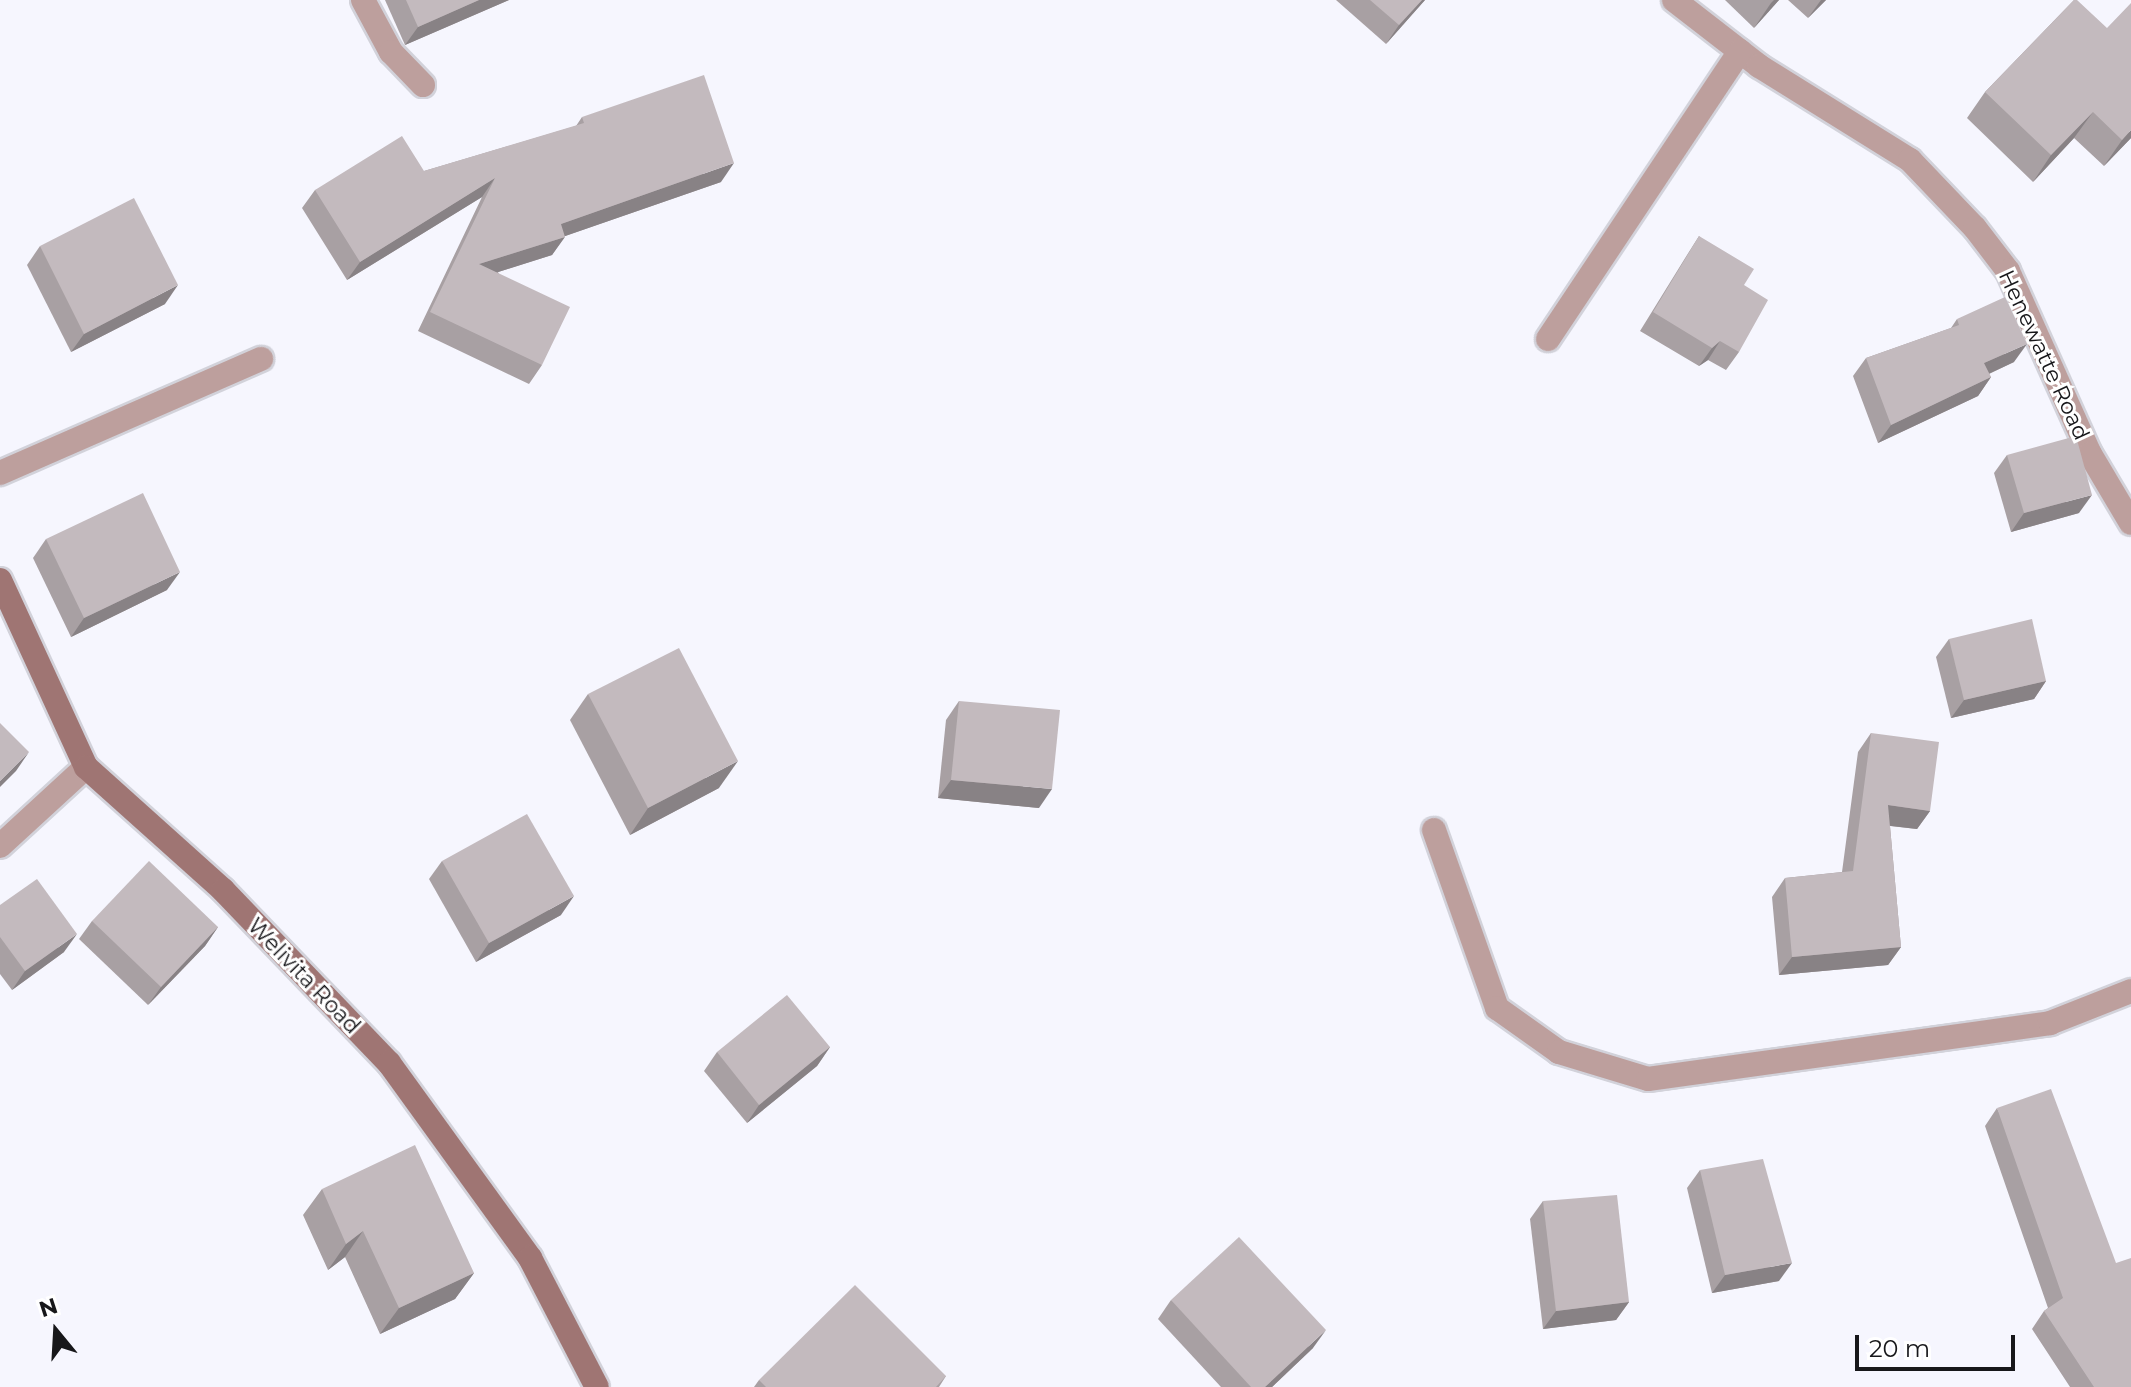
<!DOCTYPE html>
<style>
body{margin:0}
#map{position:relative;width:2131px;height:1387px;overflow:hidden;background:#f6f6fe;font-family:Montserrat,sans-serif}
div>[style]{position:absolute}
.roads{filter:drop-shadow(2px 0 #d2d2da) drop-shadow(-2px 0 #d2d2da) drop-shadow(0 2px #d2d2da) drop-shadow(0 -2px #d2d2da)}
.street>*{height:24px;margin:-12px;padding:0 12px;transform-origin:12px;border-radius:12px;background:#bd9f9d}
.secondary>*{height:24px;margin:-12px;padding:0 12px;transform-origin:12px;border-radius:12px;background:#9f7573}
.wall>*{inset:0;background:#a8a0a3}
.shaded-wall>*{inset:0;background:#888285}
.building>*{inset:0;background:#c3babe}
span{translate:-50% -50%;white-space:nowrap;text-align:center;line-height:1.15;-webkit-text-stroke:6px #fff;paint-order:stroke}
.street-label{font-size:22px;color:#17171a}
.north{position:absolute;left:16px;top:1291px;width:80px;height:80px;-webkit-text-stroke:6px #fff;paint-order:stroke;rotate:342deg;font-size:22px;font-weight:700;line-height:32px;text-align:center;color:#17171a}
.north::after{content:'';display:block;margin:auto;width:28px;height:36px;background:#17171a;clip-path:polygon(50% 0,100% 100%,50% 72%,0 100%)}
.scale{position:absolute;left:1855px;top:1335px;width:160px;height:36px;box-sizing:border-box;border:4px solid #17171a;border-top:0;padding-left:10px;font-size:24px;line-height:28px;white-space:nowrap;color:#17171a;-webkit-text-stroke:6px #fff;paint-order:stroke}
</style>
<div id="map">
<div class="roads">
<div class="street">
<i style="left:363px;top:0;width:59px;rotate:61.7deg"></i>
<i style="left:391px;top:52px;width:46px;rotate:45.9deg"></i>
<i style="left:1674px;top:0;width:108px;rotate:37.8deg"></i>
<i style="left:1759px;top:66px;width:178px;rotate:31.9deg"></i>
<i style="left:1910px;top:160px;width:94px;rotate:46.3deg"></i>
<i style="left:1975px;top:228px;width:54px;rotate:52.5deg"></i>
<i style="left:2008px;top:271px;width:201px;rotate:65.9deg"></i>
<i style="left:2090px;top:454px;width:80px;rotate:59.3deg"></i>
<i style="left:1548px;top:339px;width:346px;rotate:-56.3deg"></i>
<i style="left:0;top:473px;width:285px;rotate:-23.6deg"></i>
<i style="left:1434px;top:830px;width:189px;rotate:70.5deg"></i>
<i style="left:1497px;top:1008px;width:76px;rotate:35.4deg"></i>
<i style="left:1559px;top:1052px;width:93px;rotate:16.9deg"></i>
<i style="left:1648px;top:1079px;width:406px;rotate:-7.9deg"></i>
<i style="left:2050px;top:1023px;width:87px;rotate:-21.6deg"></i>
<i style="left:0;top:846px;width:117px;rotate:-42.6deg"></i>
</div>
<div class="secondary">
<i style="left:0;top:580px;width:206px;rotate:65.3deg"></i>
<i style="left:86px;top:767px;width:184px;rotate:41.9deg"></i>
<i style="left:223px;top:890px;width:240px;rotate:46.2deg"></i>
<i style="left:389px;top:1063px;width:241px;rotate:54.1deg"></i>
<i style="left:530px;top:1258px;width:145px;rotate:62.6deg"></i>
</div>
</div>
<div class="wall">
<i style="clip-path:polygon(385px 0,509px 0,405px 45px)"></i>
<i style="clip-path:polygon(1336px 0,1425px 0,1386px 44px)"></i>
<i style="clip-path:polygon(1725px 0,1779px 0,1754px 28px)"></i>
<i style="clip-path:polygon(1788px 0,1826px 0,1808px 18px)"></i>
<i style="clip-path:polygon(2074px 0,2131px 138px,2104px 166px,2074px 138px,2033px 182px,1967px 118px,1985px 92px)"></i>
<i style="clip-path:polygon(582px 117px,721px 182px,565px 236px,552px 255px,498px 272px,542px 365px,529px 384px,418px 331px,482px 197px,347px 280px,302px 208px,315px 190px,424px 171px,576px 126px)"></i>
<i style="clip-path:polygon(1699px 236px,1744px 285px,1739px 352px,1726px 370px,1708px 360px,1699px 366px,1640px 331px,1687px 255px)"></i>
<i style="clip-path:polygon(40px 246px,165px 304px,71px 352px,27px 265px)"></i>
<i style="clip-path:polygon(1957px 319px,2014px 362px,1989px 374px,1991px 377px,1978px 396px,1878px 443px,1853px 376px,1866px 358px,1951px 328px)"></i>
<i style="clip-path:polygon(2007px 455px,2079px 513px,2011px 532px,1994px 473px)"></i>
<i style="clip-path:polygon(46px 539px,167px 590px,71px 637px,33px 558px)"></i>
<i style="clip-path:polygon(1949px 639px,2046px 681px,2034px 699px,1951px 718px,1936px 657px)"></i>
<i style="clip-path:polygon(588px 694px,719px 788px,630px 835px,570px 720px)"></i>
<i style="clip-path:polygon(959px 701px,1039px 808px,938px 798px,946px 720px)"></i>
<i style="clip-path:polygon(1871px 733px,1930px 811px,1917px 829px,1890px 826px,1901px 947px,1888px 965px,1779px 975px,1772px 897px,1785px 878px,1842px 872px,1858px 752px)"></i>
<i style="clip-path:polygon(442px 861px,561px 915px,476px 962px,429px 879px)"></i>
<i style="clip-path:polygon(0 905px,64px 952px,12px 990px,0 974px)"></i>
<i style="clip-path:polygon(92px 921px,218px 927px,205px 946px,148px 1005px,79px 939px)"></i>
<i style="clip-path:polygon(830px 1047px,817px 1066px,747px 1123px,704px 1071px,717px 1052px)"></i>
<i style="clip-path:polygon(1997px 1108px,2131px 1387px,2070px 1387px,2032px 1329px,2044px 1311px,2048px 1308px,1985px 1126px)"></i>
<i style="clip-path:polygon(1700px 1170px,1779px 1281px,1712px 1293px,1687px 1188px)"></i>
<i style="clip-path:polygon(322px 1189px,474px 1273px,455px 1299px,380px 1334px,345px 1257px,328px 1270px,303px 1215px)"></i>
<i style="clip-path:polygon(1543px 1201px,1629px 1302px,1616px 1320px,1543px 1329px,1530px 1219px)"></i>
<i style="clip-path:polygon(1171px 1300px,1313px 1348px,1272px 1387px,1221px 1387px,1158px 1319px)"></i>
<i style="clip-path:polygon(946px 1376px,939px 1387px,754px 1387px,759px 1380px)"></i>
</div>
<div class="shaded-wall">
<i style="clip-path:polygon(479px 0,509px 0,405px 45px,418px 27px)"></i>
<i style="clip-path:polygon(1422px 0,1425px 0,1386px 44px,1399px 25px)"></i>
<i style="clip-path:polygon(1774px 0,1779px 0,1754px 28px,1771px 3px)"></i>
<i style="clip-path:polygon(1821px 0,1826px 0,1808px 18px)"></i>
<i style="clip-path:polygon(2093px 112px,2074px 138px,2033px 182px,2051px 155px)"></i>
<i style="clip-path:polygon(2131px 130px,2131px 138px,2104px 166px,2122px 140px)"></i>
<i style="clip-path:polygon(734px 163px,721px 182px,548px 242px,561px 224px)"></i>
<i style="clip-path:polygon(495px 178px,482px 197px,347px 280px,360px 262px)"></i>
<i style="clip-path:polygon(565px 237px,552px 255px,467px 282px,479px 264px)"></i>
<i style="clip-path:polygon(178px 285px,165px 304px,71px 352px,84px 334px)"></i>
<i style="clip-path:polygon(1720px 341px,1708px 360px,1699px 366px,1712px 348px)"></i>
<i style="clip-path:polygon(2027px 344px,2014px 362px,1971px 382px,1984px 363px)"></i>
<i style="clip-path:polygon(1991px 377px,1978px 396px,1878px 443px,1891px 425px)"></i>
<i style="clip-path:polygon(2092px 495px,2079px 513px,2011px 532px,2024px 513px)"></i>
<i style="clip-path:polygon(180px 572px,167px 590px,71px 637px,84px 618px)"></i>
<i style="clip-path:polygon(2046px 681px,2034px 699px,1951px 718px,1964px 700px)"></i>
<i style="clip-path:polygon(29px 752px,16px 771px,0 787px,0 781px)"></i>
<i style="clip-path:polygon(738px 761px,719px 788px,630px 835px,648px 808px)"></i>
<i style="clip-path:polygon(951px 780px,1052px 789px,1039px 808px,938px 798px)"></i>
<i style="clip-path:polygon(1888px 805px,1930px 811px,1917px 829px,1875px 824px)"></i>
<i style="clip-path:polygon(574px 896px,561px 915px,476px 962px,489px 943px)"></i>
<i style="clip-path:polygon(218px 927px,205px 946px,148px 1005px,161px 987px)"></i>
<i style="clip-path:polygon(77px 934px,64px 952px,12px 990px,25px 971px)"></i>
<i style="clip-path:polygon(1901px 947px,1888px 965px,1779px 975px,1792px 957px)"></i>
<i style="clip-path:polygon(830px 1047px,817px 1066px,747px 1123px,759px 1105px)"></i>
<i style="clip-path:polygon(363px 1231px,345px 1257px,328px 1270px,346px 1244px)"></i>
<i style="clip-path:polygon(1792px 1263px,1779px 1281px,1712px 1293px,1725px 1275px)"></i>
<i style="clip-path:polygon(474px 1273px,455px 1299px,380px 1334px,399px 1308px)"></i>
<i style="clip-path:polygon(1629px 1302px,1616px 1320px,1543px 1329px,1556px 1311px)"></i>
<i style="clip-path:polygon(1326px 1330px,1313px 1348px,1272px 1387px,1265px 1387px)"></i>
</div>
<div class="building">
<i style="clip-path:polygon(406px 0,479px 0,418px 27px)"></i>
<i style="clip-path:polygon(1370px 0,1422px 0,1399px 25px)"></i>
<i style="clip-path:polygon(2074px 0,2077px 0,2107px 28px,2131px 3px,2131px 130px,2122px 140px,2093px 112px,2051px 155px,1985px 92px)"></i>
<i style="clip-path:polygon(704px 75px,734px 163px,561px 224px,565px 237px,479px 264px,570px 307px,542px 365px,430px 312px,495px 178px,360px 262px,315px 190px,402px 136px,424px 171px,584px 123px,582px 117px)"></i>
<i style="clip-path:polygon(134px 198px,178px 285px,84px 334px,40px 246px)"></i>
<i style="clip-path:polygon(1699px 236px,1754px 269px,1744px 285px,1768px 300px,1739px 352px,1720px 341px,1712px 348px,1653px 312px)"></i>
<i style="clip-path:polygon(2005px 297px,2027px 344px,1984px 363px,1991px 377px,1891px 425px,1866px 358px,1959px 325px,1957px 319px)"></i>
<i style="clip-path:polygon(2076px 436px,2092px 495px,2024px 513px,2007px 455px)"></i>
<i style="clip-path:polygon(143px 493px,180px 572px,84px 618px,46px 539px)"></i>
<i style="clip-path:polygon(2032px 619px,2046px 681px,1964px 700px,1949px 639px)"></i>
<i style="clip-path:polygon(679px 648px,738px 761px,648px 808px,588px 694px)"></i>
<i style="clip-path:polygon(959px 701px,1060px 710px,1052px 789px,951px 780px)"></i>
<i style="clip-path:polygon(0 723px,29px 752px,0 781px)"></i>
<i style="clip-path:polygon(1871px 733px,1939px 742px,1930px 811px,1888px 805px,1901px 947px,1792px 957px,1785px 878px,1853px 871px)"></i>
<i style="clip-path:polygon(527px 814px,574px 896px,489px 943px,442px 861px)"></i>
<i style="clip-path:polygon(149px 861px,218px 927px,161px 987px,92px 921px)"></i>
<i style="clip-path:polygon(37px 879px,77px 934px,25px 971px,0 937px,0 905px)"></i>
<i style="clip-path:polygon(787px 995px,830px 1047px,759px 1105px,717px 1052px)"></i>
<i style="clip-path:polygon(2051px 1089px,2116px 1263px,2131px 1258px,2131px 1387px,2094px 1387px,2044px 1311px,2063px 1298px,1997px 1108px)"></i>
<i style="clip-path:polygon(415px 1145px,474px 1273px,399px 1308px,363px 1231px,346px 1244px,322px 1189px)"></i>
<i style="clip-path:polygon(1763px 1159px,1792px 1263px,1725px 1275px,1700px 1170px)"></i>
<i style="clip-path:polygon(1617px 1195px,1629px 1302px,1556px 1311px,1543px 1201px)"></i>
<i style="clip-path:polygon(1239px 1237px,1326px 1330px,1265px 1387px,1251px 1387px,1171px 1300px)"></i>
<i style="clip-path:polygon(855px 1285px,946px 1376px,936px 1387px,766px 1387px,759px 1380px)"></i>
</div>
<div class="street-label">
<span style="left:2044px;top:355px;rotate:65deg">Henewatte Road</span>
<span style="left:304px;top:976px;rotate:46deg">Welivita Road</span>
</div>
<div class="north">N</div>
<div class="scale">20 m</div>
</div>
